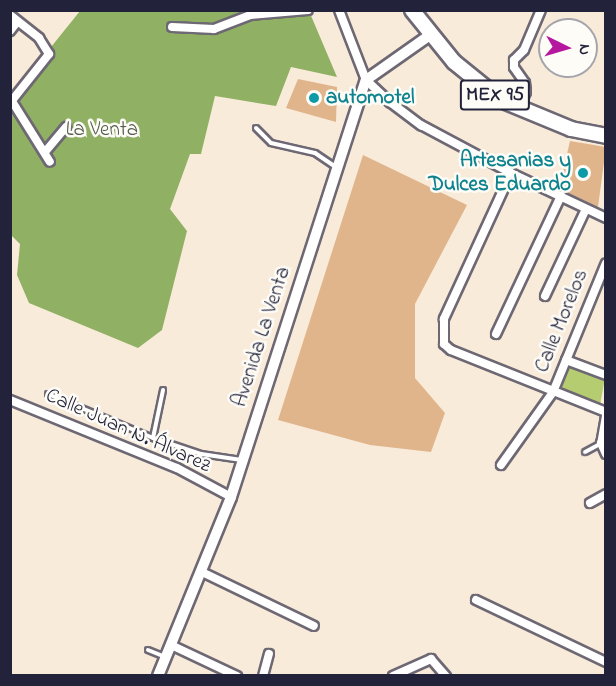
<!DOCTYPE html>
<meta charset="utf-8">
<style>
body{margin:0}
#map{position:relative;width:616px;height:686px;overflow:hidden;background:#f9ebda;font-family:"Indie Flower",sans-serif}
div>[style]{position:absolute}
.green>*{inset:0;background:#b5cc71}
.forest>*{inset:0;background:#90b063}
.building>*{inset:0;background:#e1b58b}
.roads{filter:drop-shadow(2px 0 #6d6873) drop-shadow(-2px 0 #6d6873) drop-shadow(0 2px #6d6873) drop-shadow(0 -2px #6d6873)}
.lane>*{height:4px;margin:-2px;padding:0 2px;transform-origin:2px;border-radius:2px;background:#fff}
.street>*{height:8px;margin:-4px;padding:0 4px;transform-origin:4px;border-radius:4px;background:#fff}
.secondary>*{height:10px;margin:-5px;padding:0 5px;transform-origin:5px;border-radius:5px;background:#fff}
.highway>*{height:14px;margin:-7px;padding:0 7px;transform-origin:7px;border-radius:7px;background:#fff}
.dots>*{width:16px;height:16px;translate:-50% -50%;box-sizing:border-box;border:3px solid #fdfcf7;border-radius:50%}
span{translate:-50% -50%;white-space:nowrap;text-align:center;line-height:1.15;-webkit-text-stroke:5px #fdfcf7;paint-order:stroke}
.shield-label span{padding:2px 4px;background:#fdfcf7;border:2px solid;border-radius:4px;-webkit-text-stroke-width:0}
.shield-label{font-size:20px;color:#22223b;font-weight:700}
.culture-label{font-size:21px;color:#0d838f;font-weight:700}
.left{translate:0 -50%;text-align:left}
.right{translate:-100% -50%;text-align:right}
.park-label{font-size:21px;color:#555e4e}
.street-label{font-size:21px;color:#22223b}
.frame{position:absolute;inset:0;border:12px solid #22223b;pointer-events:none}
.north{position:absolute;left:538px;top:18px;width:60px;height:60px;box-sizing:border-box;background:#fdfcf7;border:2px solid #a5a5ac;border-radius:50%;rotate:95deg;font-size:16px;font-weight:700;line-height:24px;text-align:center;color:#22223b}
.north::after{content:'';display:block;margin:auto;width:21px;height:27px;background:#b5179e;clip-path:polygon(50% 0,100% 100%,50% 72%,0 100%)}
</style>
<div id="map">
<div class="green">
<i style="clip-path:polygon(569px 365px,605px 378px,600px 405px,558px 387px)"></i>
</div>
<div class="forest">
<i style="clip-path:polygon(80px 11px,309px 11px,337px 77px,291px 67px,276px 106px,215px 96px,201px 154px,190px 154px,170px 209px,187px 231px,162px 330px,138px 348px,29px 303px,17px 275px,20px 244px,11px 235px,10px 98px)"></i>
</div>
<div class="building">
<i style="clip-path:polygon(298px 79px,337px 87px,336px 122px,286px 108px)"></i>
<i style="clip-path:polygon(570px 141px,606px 147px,598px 207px,559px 189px)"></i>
<i style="clip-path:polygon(363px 155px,467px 205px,415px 304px,415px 378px,445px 413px,431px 452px,370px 445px,278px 420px)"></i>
</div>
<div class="roads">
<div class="lane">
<i style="left:256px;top:128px;width:21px;rotate:45deg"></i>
<i style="left:271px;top:143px;width:45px;rotate:12.8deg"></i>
<i style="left:315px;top:153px;width:25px;rotate:34deg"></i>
<i style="left:48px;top:394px;width:114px;rotate:22.7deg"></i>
<i style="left:153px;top:438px;width:51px;rotate:18.4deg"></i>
<i style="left:201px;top:454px;width:41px;rotate:8.3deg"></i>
<i style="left:153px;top:438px;width:49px;rotate:-78.2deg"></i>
<i style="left:585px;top:452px;width:17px;rotate:-28deg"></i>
<i style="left:148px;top:650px;width:18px;rotate:22deg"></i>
</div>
<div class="street">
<i style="left:339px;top:10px;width:75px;rotate:68.9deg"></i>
<i style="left:366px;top:80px;width:33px;rotate:43deg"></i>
<i style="left:390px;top:102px;width:39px;rotate:37deg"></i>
<i style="left:421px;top:125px;width:102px;rotate:28.1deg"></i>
<i style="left:511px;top:173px;width:105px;rotate:25.3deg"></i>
<i style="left:10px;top:15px;width:37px;rotate:38deg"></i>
<i style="left:39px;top:38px;width:19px;rotate:58deg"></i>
<i style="left:49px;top:54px;width:63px;rotate:128.5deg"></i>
<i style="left:172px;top:27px;width:42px;rotate:2.7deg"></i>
<i style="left:214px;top:29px;width:39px;rotate:-21deg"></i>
<i style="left:250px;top:15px;width:58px;rotate:-4.9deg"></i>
<i style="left:10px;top:31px;width:11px;rotate:-52deg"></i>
<i style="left:10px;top:98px;width:75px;rotate:58deg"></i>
<i style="left:519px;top:109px;width:18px;rotate:-68deg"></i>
<i style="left:526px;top:92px;width:9px;rotate:-96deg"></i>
<i style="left:525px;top:83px;width:19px;rotate:-125deg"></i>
<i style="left:514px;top:67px;width:7px;rotate:-90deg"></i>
<i style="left:514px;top:60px;width:14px;rotate:-45deg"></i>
<i style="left:524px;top:50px;width:43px;rotate:-67deg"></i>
<i style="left:45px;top:152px;width:33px;rotate:-50deg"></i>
<i style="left:511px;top:173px;width:161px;rotate:114.7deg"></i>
<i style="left:444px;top:319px;width:25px;rotate:90deg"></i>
<i style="left:444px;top:344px;width:9px;rotate:41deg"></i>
<i style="left:451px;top:350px;width:167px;rotate:21.8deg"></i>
<i style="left:545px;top:296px;width:96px;rotate:-64.8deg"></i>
<i style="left:496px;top:334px;width:153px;rotate:-64.8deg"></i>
<i style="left:566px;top:360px;width:43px;rotate:20.6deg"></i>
<i style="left:10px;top:400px;width:180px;rotate:22.2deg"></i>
<i style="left:177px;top:468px;width:61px;rotate:28.2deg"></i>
<i style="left:606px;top:416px;width:27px;rotate:100deg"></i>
<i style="left:601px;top:443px;width:12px;rotate:66deg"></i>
<i style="left:501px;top:465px;width:90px;rotate:-54.5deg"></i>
<i style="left:553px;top:392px;width:139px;rotate:-67.7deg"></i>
<i style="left:590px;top:503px;width:18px;rotate:-29deg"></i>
<i style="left:202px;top:572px;width:124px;rotate:25.7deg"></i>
<i style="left:476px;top:600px;width:144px;rotate:25.5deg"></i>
<i style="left:171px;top:645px;width:73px;rotate:25.2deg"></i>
<i style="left:263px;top:676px;width:23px;rotate:-75deg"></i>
<i style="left:393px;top:676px;width:42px;rotate:-24.1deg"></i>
<i style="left:431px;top:659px;width:23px;rotate:49deg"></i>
</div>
<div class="secondary">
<i style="left:158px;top:676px;width:193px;rotate:-67.8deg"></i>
<i style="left:231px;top:497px;width:438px;rotate:-72.1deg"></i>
<i style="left:366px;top:80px;width:78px;rotate:-35.1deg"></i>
</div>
<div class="highway">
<i style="left:412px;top:10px;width:67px;rotate:51.1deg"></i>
<i style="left:454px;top:62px;width:60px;rotate:39deg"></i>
<i style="left:501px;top:100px;width:76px;rotate:22.5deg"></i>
<i style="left:571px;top:129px;width:36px;rotate:11deg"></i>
</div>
</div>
<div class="dots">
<i style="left:314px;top:98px;background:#0f9aa8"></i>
<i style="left:583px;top:173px;background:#0f9aa8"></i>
</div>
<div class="shield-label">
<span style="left:495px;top:95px">MEX 95</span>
</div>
<div class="culture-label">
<span class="left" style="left:326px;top:98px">automotel</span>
<span class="right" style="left:571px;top:173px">Artesanias y<br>Dulces Eduardo</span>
</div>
<div class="park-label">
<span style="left:102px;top:130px">La Venta</span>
</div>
<div class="street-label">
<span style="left:562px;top:321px;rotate:-68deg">Calle Morelos</span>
<span style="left:262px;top:337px;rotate:-72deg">Avenida La Venta</span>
<span style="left:128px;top:431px;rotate:24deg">Calle Juan N. Álvarez</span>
</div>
<div class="frame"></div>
<div class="north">N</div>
</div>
